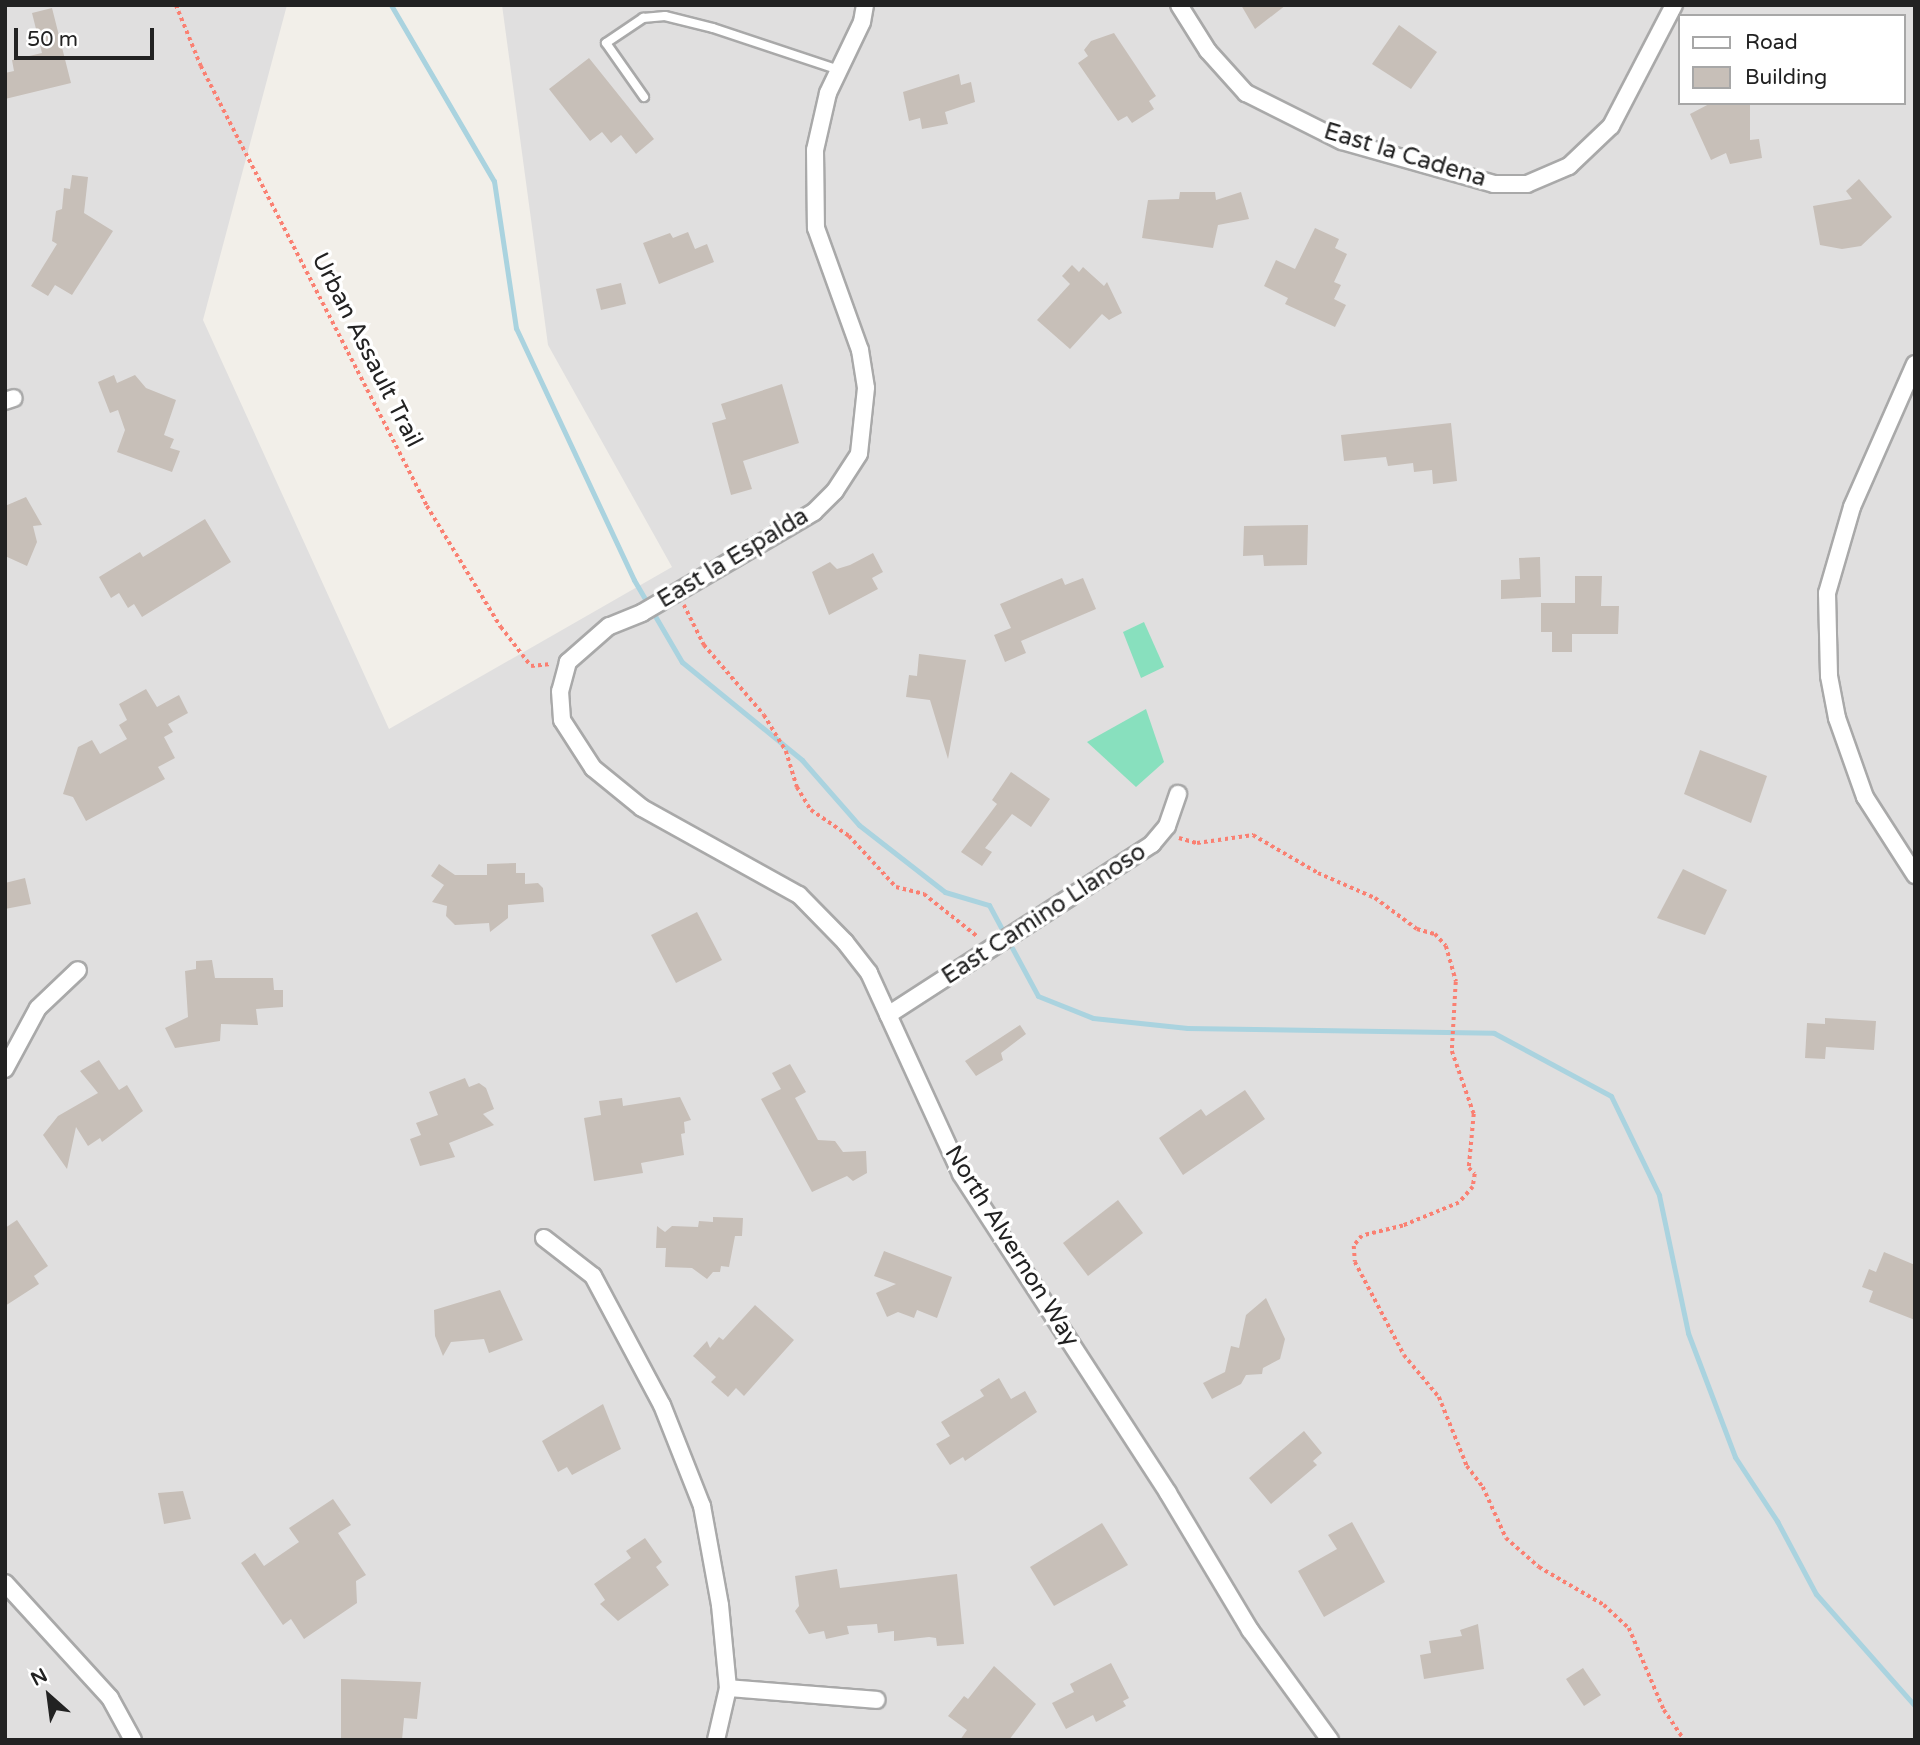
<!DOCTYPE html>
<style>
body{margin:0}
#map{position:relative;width:1920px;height:1745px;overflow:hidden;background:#f2efe9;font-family:"Varela Round",sans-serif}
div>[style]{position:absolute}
.residential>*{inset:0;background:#e0dfdf}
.pitch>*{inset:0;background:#88e0be}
.stream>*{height:5px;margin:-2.5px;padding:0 2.5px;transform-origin:2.5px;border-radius:2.5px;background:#aad3df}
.building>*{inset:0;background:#c7bfb8}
.path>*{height:3.5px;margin-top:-1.75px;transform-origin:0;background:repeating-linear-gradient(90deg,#fa8072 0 3.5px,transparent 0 7px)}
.roads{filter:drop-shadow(2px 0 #a9a9a9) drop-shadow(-2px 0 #a9a9a9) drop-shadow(0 2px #a9a9a9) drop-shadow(0 -2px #a9a9a9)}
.service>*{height:8px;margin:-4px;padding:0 4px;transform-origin:4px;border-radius:4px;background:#fff}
.minor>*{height:16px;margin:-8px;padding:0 8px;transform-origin:8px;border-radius:8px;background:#fff}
span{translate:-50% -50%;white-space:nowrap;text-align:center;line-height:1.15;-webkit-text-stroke:7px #fff;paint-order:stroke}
.street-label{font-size:24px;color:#222}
.frame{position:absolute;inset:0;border:7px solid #222;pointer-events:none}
.legend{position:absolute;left:1678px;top:14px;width:228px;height:91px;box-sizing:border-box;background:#fff;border:2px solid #a7a7a7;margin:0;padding:9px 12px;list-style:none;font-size:21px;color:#222}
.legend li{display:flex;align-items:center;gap:14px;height:35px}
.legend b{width:35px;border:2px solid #a7a7a7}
.north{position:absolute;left:14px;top:1661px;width:70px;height:70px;-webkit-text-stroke:5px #fff;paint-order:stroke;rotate:332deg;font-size:19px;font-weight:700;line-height:28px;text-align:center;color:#222}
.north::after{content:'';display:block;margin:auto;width:24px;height:32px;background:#222;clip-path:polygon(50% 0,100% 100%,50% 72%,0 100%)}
.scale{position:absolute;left:14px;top:28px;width:140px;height:32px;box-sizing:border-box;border:4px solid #222;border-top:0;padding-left:9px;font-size:21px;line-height:24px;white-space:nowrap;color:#222;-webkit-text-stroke:5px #fff;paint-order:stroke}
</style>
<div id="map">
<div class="residential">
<i style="clip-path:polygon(evenodd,5px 5px,287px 5px,203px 320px,389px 729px,672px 567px,548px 345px,502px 5px,1915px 5px,1915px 1740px,5px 1740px,5px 5px,1680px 16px,1904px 16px,1904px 103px,1680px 103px,1680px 16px)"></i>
</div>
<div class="pitch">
<i style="clip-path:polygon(1144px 622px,1164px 667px,1141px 678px,1123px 632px)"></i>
<i style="clip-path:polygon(1146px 709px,1164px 762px,1136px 787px,1087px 742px)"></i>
</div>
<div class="stream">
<i style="left:391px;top:5px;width:204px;rotate:59.7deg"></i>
<i style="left:494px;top:181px;width:149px;rotate:81.5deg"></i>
<i style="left:516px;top:328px;width:278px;rotate:64.9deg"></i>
<i style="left:634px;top:580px;width:95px;rotate:59.7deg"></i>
<i style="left:682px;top:662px;width:155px;rotate:39.2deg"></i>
<i style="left:802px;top:760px;width:86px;rotate:48.8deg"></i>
<i style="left:859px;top:825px;width:109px;rotate:37.9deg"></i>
<i style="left:945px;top:892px;width:46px;rotate:16.5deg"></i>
<i style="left:989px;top:905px;width:103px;rotate:61.7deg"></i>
<i style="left:1038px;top:996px;width:59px;rotate:21.8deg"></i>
<i style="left:1093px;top:1018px;width:95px;rotate:6.1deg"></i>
<i style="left:1187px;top:1028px;width:307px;rotate:0.9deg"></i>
<i style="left:1494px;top:1033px;width:133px;rotate:28.3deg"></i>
<i style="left:1611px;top:1096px;width:110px;rotate:64.1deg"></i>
<i style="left:1659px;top:1195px;width:141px;rotate:78.1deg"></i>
<i style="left:1688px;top:1333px;width:133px;rotate:69.2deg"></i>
<i style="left:1735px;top:1457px;width:77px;rotate:56.7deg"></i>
<i style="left:1777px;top:1521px;width:83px;rotate:61.9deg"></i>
<i style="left:1816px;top:1594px;width:149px;rotate:48.5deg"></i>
</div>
<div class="building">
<i style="clip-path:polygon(1241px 5px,1286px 5px,1255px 29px)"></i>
<i style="clip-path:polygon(52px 8px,71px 83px,5px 99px,5px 73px,14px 71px,12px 60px,42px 53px,32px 13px)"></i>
<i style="clip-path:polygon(1399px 25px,1437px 52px,1411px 89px,1372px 64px)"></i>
<i style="clip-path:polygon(1114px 33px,1156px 96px,1149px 101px,1154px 109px,1132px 123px,1127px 116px,1118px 121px,1078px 63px,1088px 56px,1084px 50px,1091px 41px)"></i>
<i style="clip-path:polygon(589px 58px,654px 139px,636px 154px,621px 135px,611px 143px,602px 132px,590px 141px,549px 89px)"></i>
<i style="clip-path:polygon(959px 74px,961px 85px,971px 82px,975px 102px,945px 112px,948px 124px,922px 129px,920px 118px,909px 121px,903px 92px)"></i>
<i style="clip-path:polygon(1711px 103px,1750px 103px,1750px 140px,1759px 139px,1762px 158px,1730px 164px,1726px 153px,1711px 160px,1690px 114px)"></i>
<i style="clip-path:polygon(72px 175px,88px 177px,84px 213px,113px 231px,72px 295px,55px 285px,48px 296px,31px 286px,57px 244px,52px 241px,56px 211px,62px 209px,64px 188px,70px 189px)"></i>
<i style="clip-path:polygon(1859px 179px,1892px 217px,1861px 246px,1842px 249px,1820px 245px,1813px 206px,1852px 199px,1846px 191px)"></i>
<i style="clip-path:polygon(1180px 192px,1215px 192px,1216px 200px,1241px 192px,1249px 219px,1218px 225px,1213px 248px,1142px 238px,1148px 200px,1179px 199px)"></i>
<i style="clip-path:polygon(1315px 228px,1339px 239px,1335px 248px,1347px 254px,1334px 282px,1341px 285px,1334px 299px,1346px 305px,1335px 327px,1285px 304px,1288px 298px,1264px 286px,1276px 260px,1295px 269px)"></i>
<i style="clip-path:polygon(688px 232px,695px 249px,707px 244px,714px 262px,659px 284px,643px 243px,670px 233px,673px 238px)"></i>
<i style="clip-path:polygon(1072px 265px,1079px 272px,1083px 267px,1104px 286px,1107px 282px,1122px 313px,1109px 320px,1102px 314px,1070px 349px,1037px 320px,1070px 284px,1062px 276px)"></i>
<i style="clip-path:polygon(621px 283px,626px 304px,601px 310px,596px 289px)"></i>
<i style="clip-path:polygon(114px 375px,117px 383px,135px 375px,146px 388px,176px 400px,164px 435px,174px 439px,170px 448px,180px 451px,172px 472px,117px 452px,125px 430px,118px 410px,110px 413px,98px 382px)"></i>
<i style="clip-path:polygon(782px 384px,799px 443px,743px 461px,752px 489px,731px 495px,712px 423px,726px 419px,721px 404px)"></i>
<i style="clip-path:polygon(1451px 423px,1457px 481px,1433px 484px,1432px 470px,1414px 472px,1413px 463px,1388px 466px,1386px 457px,1344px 461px,1341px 435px)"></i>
<i style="clip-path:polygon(26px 497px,42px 525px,33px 526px,37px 542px,27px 566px,5px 556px,5px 506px)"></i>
<i style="clip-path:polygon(205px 519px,231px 562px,142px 617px,134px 604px,128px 608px,119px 593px,111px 598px,99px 577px,140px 552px,143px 557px)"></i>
<i style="clip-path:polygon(1308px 525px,1307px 565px,1264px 566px,1263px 555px,1243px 556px,1244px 526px)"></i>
<i style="clip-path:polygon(873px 553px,883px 572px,872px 578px,878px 589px,829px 615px,812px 572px,830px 562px,837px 569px,850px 565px)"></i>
<i style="clip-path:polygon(1540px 557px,1541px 597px,1501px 599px,1501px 580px,1520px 579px,1519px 558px)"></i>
<i style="clip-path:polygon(1575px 576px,1602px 576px,1601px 606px,1619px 606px,1618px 634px,1572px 634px,1572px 652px,1552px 652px,1552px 632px,1541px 632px,1541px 603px,1575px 603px)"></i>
<i style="clip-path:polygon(1062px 578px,1065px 585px,1083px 578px,1096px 609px,1021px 641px,1026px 653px,1005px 662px,994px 635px,1011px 628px,1000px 604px)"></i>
<i style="clip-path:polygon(919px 654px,966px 660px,948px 759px,930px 700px,906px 697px,909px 675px,917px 676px)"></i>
<i style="clip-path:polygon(146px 689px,157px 707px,179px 695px,188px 713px,168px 724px,173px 732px,164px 737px,175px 758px,158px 767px,165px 779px,86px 821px,73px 797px,63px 794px,78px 747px,92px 740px,100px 754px,127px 739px,119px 725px,127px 720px,119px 704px)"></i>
<i style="clip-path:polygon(1700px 750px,1767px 776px,1751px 823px,1684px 794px)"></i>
<i style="clip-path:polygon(1011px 772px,1050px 799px,1031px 827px,1012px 814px,985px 848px,992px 852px,982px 866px,961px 852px,997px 804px,992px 800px)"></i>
<i style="clip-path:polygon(516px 863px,516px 873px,525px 873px,525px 884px,538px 883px,543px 888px,544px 902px,508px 905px,508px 918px,490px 932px,489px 923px,455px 925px,446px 916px,447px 906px,432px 902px,444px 885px,431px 876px,439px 864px,455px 875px,487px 875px,487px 864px)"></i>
<i style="clip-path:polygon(1683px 869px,1727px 890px,1705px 935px,1657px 918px)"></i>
<i style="clip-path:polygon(25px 878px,31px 904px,5px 909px,5px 883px)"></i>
<i style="clip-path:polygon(697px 912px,722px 960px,676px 983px,651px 935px)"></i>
<i style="clip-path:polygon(212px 960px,215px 978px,273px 978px,274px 990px,283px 990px,283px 1007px,256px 1009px,258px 1025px,221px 1024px,220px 1041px,175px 1048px,165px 1028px,188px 1017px,185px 971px,196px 969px,196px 961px)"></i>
<i style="clip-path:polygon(1825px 1018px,1876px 1021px,1874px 1050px,1826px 1047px,1825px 1059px,1805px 1058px,1807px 1023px,1825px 1024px)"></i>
<i style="clip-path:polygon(1020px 1025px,1026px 1034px,1001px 1053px,1003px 1060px,976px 1076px,965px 1061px)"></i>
<i style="clip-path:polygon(99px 1060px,119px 1090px,127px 1085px,143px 1111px,102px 1142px,100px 1138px,88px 1146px,76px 1127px,67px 1169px,43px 1135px,58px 1116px,98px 1093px,80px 1071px)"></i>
<i style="clip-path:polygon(790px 1064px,806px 1092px,795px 1098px,818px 1140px,835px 1141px,843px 1152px,866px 1151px,867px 1173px,853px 1181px,847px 1176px,812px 1192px,761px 1099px,781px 1089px,772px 1073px)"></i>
<i style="clip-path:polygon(465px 1078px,469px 1087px,479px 1083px,486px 1088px,494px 1109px,483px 1114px,494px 1125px,449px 1143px,455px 1157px,420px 1166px,410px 1139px,421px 1135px,416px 1123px,438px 1115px,429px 1092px)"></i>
<i style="clip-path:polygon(1245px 1090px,1265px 1119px,1183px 1175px,1159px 1138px,1201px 1109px,1206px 1116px)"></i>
<i style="clip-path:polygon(680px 1097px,691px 1120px,684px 1122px,685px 1133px,681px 1134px,684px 1155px,641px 1163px,643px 1173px,594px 1181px,584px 1118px,601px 1115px,599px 1101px,622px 1098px,623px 1106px)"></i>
<i style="clip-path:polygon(1118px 1200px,1143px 1233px,1088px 1276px,1063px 1243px)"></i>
<i style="clip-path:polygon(713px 1217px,743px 1218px,742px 1236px,735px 1236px,729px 1267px,721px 1266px,720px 1272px,713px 1272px,707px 1279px,692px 1268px,665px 1267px,666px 1248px,656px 1248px,657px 1226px,665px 1232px,672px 1226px,698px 1227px,699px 1221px,713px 1222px)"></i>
<i style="clip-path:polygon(17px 1220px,48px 1266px,34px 1276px,39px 1284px,5px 1306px,5px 1228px)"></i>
<i style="clip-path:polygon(884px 1251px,952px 1277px,937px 1318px,917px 1310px,914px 1318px,898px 1312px,887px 1317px,876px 1293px,896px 1284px,874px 1276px)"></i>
<i style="clip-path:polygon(1884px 1252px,1915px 1265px,1915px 1320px,1869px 1302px,1873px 1291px,1862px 1287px,1869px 1269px,1876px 1272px)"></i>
<i style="clip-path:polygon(500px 1290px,523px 1340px,489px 1353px,484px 1339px,451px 1342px,443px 1356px,435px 1336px,434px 1310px)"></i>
<i style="clip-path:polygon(1266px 1298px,1285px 1339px,1280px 1359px,1263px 1368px,1262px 1374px,1246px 1375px,1241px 1384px,1212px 1399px,1203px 1383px,1225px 1372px,1231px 1346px,1239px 1348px,1246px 1315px)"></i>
<i style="clip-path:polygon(755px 1305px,794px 1340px,744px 1396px,736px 1388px,728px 1397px,711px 1382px,716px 1377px,693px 1356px,707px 1341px,710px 1348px,719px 1337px,723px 1340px)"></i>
<i style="clip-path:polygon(999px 1378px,1011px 1399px,1025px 1391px,1037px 1412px,965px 1461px,963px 1457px,950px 1465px,936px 1444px,950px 1436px,941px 1422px,984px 1396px,980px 1390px)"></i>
<i style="clip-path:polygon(603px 1404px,621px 1449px,572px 1475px,567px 1467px,558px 1472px,542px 1441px)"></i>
<i style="clip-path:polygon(1304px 1431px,1322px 1453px,1313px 1461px,1317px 1465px,1271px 1504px,1249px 1478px)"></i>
<i style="clip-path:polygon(183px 1491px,191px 1519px,164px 1524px,158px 1493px)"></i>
<i style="clip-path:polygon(333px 1499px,351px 1525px,338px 1533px,366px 1575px,356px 1581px,357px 1603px,304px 1639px,291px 1619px,283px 1625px,241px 1563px,255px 1553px,264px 1566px,299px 1542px,289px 1528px)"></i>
<i style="clip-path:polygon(1352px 1522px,1385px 1582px,1324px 1617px,1298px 1571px,1337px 1549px,1328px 1535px)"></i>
<i style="clip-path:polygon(1102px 1523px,1128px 1565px,1054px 1606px,1030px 1567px)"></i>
<i style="clip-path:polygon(645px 1538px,662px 1562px,656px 1567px,669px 1585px,618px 1621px,600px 1604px,605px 1600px,594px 1584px,631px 1558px,626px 1551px)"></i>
<i style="clip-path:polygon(837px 1569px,840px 1588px,957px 1574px,964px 1644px,937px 1646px,936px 1638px,929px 1637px,894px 1641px,894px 1631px,878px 1633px,877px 1624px,847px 1626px,849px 1634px,826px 1639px,824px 1631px,809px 1634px,795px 1611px,799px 1606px,795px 1576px)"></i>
<i style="clip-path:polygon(1478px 1624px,1484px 1669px,1424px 1679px,1420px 1655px,1431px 1653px,1429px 1641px,1462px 1636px,1460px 1630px)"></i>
<i style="clip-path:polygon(1111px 1663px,1129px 1698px,1123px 1701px,1126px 1706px,1096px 1722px,1093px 1715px,1066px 1729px,1052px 1703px,1074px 1692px,1070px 1684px)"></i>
<i style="clip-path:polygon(994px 1666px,1036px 1704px,1009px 1740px,960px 1740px,967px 1730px,948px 1716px,964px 1696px,968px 1699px)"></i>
<i style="clip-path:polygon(1583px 1668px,1601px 1695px,1584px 1706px,1566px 1679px)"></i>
<i style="clip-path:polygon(341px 1679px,421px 1682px,417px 1719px,404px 1718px,402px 1740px,341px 1740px)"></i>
</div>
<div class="path">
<i style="left:176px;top:5px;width:66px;rotate:67.7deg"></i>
<i style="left:201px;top:66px;width:495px;rotate:62.8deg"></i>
<i style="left:427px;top:506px;width:142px;rotate:58.6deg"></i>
<i style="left:501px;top:627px;width:49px;rotate:52.4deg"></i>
<i style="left:531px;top:666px;width:20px;rotate:-6deg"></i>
<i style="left:684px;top:605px;width:45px;rotate:63.4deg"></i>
<i style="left:704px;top:645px;width:92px;rotate:49.4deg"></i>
<i style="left:764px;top:715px;width:42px;rotate:58.6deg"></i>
<i style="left:786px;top:751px;width:38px;rotate:73deg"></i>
<i style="left:797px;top:787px;width:27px;rotate:59deg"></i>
<i style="left:811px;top:810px;width:46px;rotate:34.4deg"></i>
<i style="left:849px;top:836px;width:69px;rotate:47.3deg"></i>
<i style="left:896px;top:887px;width:29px;rotate:14deg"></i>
<i style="left:924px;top:894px;width:69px;rotate:38.5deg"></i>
<i style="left:1179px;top:838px;width:19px;rotate:16deg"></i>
<i style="left:1197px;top:843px;width:57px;rotate:-8.1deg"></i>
<i style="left:1253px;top:835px;width:75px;rotate:30.3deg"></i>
<i style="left:1318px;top:873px;width:62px;rotate:23.7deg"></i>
<i style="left:1375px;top:898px;width:52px;rotate:36.4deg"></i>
<i style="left:1417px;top:929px;width:19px;rotate:16deg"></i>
<i style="left:1435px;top:934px;width:16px;rotate:47deg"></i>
<i style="left:1446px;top:946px;width:37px;rotate:74deg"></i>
<i style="left:1456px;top:982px;width:69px;rotate:93.3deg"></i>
<i style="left:1452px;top:1051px;width:67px;rotate:70.8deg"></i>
<i style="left:1474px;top:1114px;width:54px;rotate:95.3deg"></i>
<i style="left:1469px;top:1168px;width:8px;rotate:45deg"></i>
<i style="left:1475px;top:1174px;width:13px;rotate:99deg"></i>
<i style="left:1473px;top:1187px;width:21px;rotate:131deg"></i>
<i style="left:1459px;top:1203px;width:61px;rotate:157.7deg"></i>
<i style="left:1403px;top:1226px;width:42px;rotate:166.3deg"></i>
<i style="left:1362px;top:1236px;width:13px;rotate:129deg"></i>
<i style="left:1354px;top:1246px;width:16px;rotate:86deg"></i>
<i style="left:1355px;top:1262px;width:105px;rotate:62.2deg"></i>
<i style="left:1404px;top:1355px;width:55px;rotate:50.2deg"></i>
<i style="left:1439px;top:1397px;width:74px;rotate:67.9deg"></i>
<i style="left:1467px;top:1466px;width:26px;rotate:53deg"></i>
<i style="left:1483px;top:1487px;width:56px;rotate:65.7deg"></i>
<i style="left:1506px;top:1538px;width:44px;rotate:41.3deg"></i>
<i style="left:1539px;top:1567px;width:75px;rotate:30.3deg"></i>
<i style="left:1604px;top:1605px;width:34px;rotate:43deg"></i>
<i style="left:1629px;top:1628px;width:89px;rotate:66.9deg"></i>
<i style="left:1664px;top:1710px;width:36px;rotate:56deg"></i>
</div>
<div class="roads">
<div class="service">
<i style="left:644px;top:97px;width:66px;rotate:-125.1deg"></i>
<i style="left:606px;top:43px;width:45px;rotate:-34deg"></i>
<i style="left:643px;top:18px;width:22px;rotate:-5deg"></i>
<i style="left:665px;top:16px;width:49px;rotate:14deg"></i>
<i style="left:713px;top:28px;width:133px;rotate:18.4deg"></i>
</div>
<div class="minor">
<i style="left:865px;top:5px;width:17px;rotate:100deg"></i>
<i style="left:862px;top:22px;width:79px;rotate:115.6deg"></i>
<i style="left:828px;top:93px;width:58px;rotate:102.8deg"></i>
<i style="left:815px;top:150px;width:78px;rotate:89.3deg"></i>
<i style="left:816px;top:228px;width:130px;rotate:70.2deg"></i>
<i style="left:860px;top:350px;width:38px;rotate:81deg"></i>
<i style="left:866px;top:388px;width:66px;rotate:96.1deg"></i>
<i style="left:859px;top:454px;width:44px;rotate:123deg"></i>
<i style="left:835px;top:491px;width:30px;rotate:135deg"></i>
<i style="left:814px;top:512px;width:199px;rotate:149.6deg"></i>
<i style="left:642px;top:613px;width:35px;rotate:158deg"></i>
<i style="left:609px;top:626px;width:55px;rotate:138.7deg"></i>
<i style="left:568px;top:662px;width:30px;rotate:105deg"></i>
<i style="left:560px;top:691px;width:29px;rotate:86deg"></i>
<i style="left:562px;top:720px;width:57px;rotate:57.1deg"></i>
<i style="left:593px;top:768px;width:63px;rotate:39.2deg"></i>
<i style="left:642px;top:808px;width:179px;rotate:29deg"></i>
<i style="left:799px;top:895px;width:66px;rotate:45.6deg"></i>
<i style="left:845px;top:942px;width:39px;rotate:52deg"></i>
<i style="left:869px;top:973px;width:221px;rotate:65.4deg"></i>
<i style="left:961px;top:1174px;width:380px;rotate:57deg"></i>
<i style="left:1168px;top:1493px;width:160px;rotate:59.1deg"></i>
<i style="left:1250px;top:1630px;width:136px;rotate:54deg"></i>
<i style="left:1179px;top:5px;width:54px;rotate:57.8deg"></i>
<i style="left:1208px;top:51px;width:57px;rotate:47.9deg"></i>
<i style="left:1246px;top:93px;width:107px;rotate:26.6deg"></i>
<i style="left:1342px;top:141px;width:158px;rotate:15.8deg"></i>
<i style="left:1494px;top:184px;width:33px"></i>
<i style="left:1527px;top:184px;width:46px;rotate:-23.2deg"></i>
<i style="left:1569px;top:166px;width:58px;rotate:-43.6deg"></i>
<i style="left:1611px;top:126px;width:136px;rotate:-62.5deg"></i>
<i style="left:1915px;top:364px;width:156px;rotate:113.8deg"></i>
<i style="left:1852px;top:507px;width:90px;rotate:106.2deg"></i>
<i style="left:1827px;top:593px;width:83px;rotate:88.6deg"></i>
<i style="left:1829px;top:676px;width:43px;rotate:79.2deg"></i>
<i style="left:1837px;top:718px;width:84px;rotate:70.5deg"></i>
<i style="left:1865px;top:797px;width:93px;rotate:57.3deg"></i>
<i style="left:5px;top:401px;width:9px;rotate:-18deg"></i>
<i style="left:888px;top:1015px;width:315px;rotate:-32.9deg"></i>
<i style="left:1152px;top:844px;width:23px;rotate:-50deg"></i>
<i style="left:1167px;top:826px;width:34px;rotate:-71deg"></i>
<i style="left:5px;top:1069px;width:69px;rotate:-61.6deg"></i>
<i style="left:38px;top:1008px;width:55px;rotate:-43.5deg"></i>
<i style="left:544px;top:1238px;width:62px;rotate:37.8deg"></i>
<i style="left:593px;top:1276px;width:146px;rotate:61.9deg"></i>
<i style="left:662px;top:1405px;width:109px;rotate:68.4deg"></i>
<i style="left:702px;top:1506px;width:101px;rotate:79.7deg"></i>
<i style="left:720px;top:1605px;width:83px;rotate:84.5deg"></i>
<i style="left:728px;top:1688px;width:53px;rotate:103deg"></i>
<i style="left:5px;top:1583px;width:156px;rotate:47.6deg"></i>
<i style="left:110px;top:1698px;width:48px;rotate:61.3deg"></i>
<i style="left:728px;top:1688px;width:149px;rotate:4.6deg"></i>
</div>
</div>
<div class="street-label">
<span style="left:1405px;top:155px;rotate:17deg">East la Cadena</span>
<span style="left:367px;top:350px;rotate:63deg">Urban Assault Trail</span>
<span style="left:733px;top:558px;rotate:-31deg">East la Espalda</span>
<span style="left:1044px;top:914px;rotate:-33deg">East Camino Llanoso</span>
<span style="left:1012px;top:1246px;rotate:58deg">North Alvernon Way</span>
</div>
<div class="frame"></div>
<ul class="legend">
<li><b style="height:9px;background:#fff"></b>Road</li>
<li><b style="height:19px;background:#c7bfb8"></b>Building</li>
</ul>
<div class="north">N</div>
<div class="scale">50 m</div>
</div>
